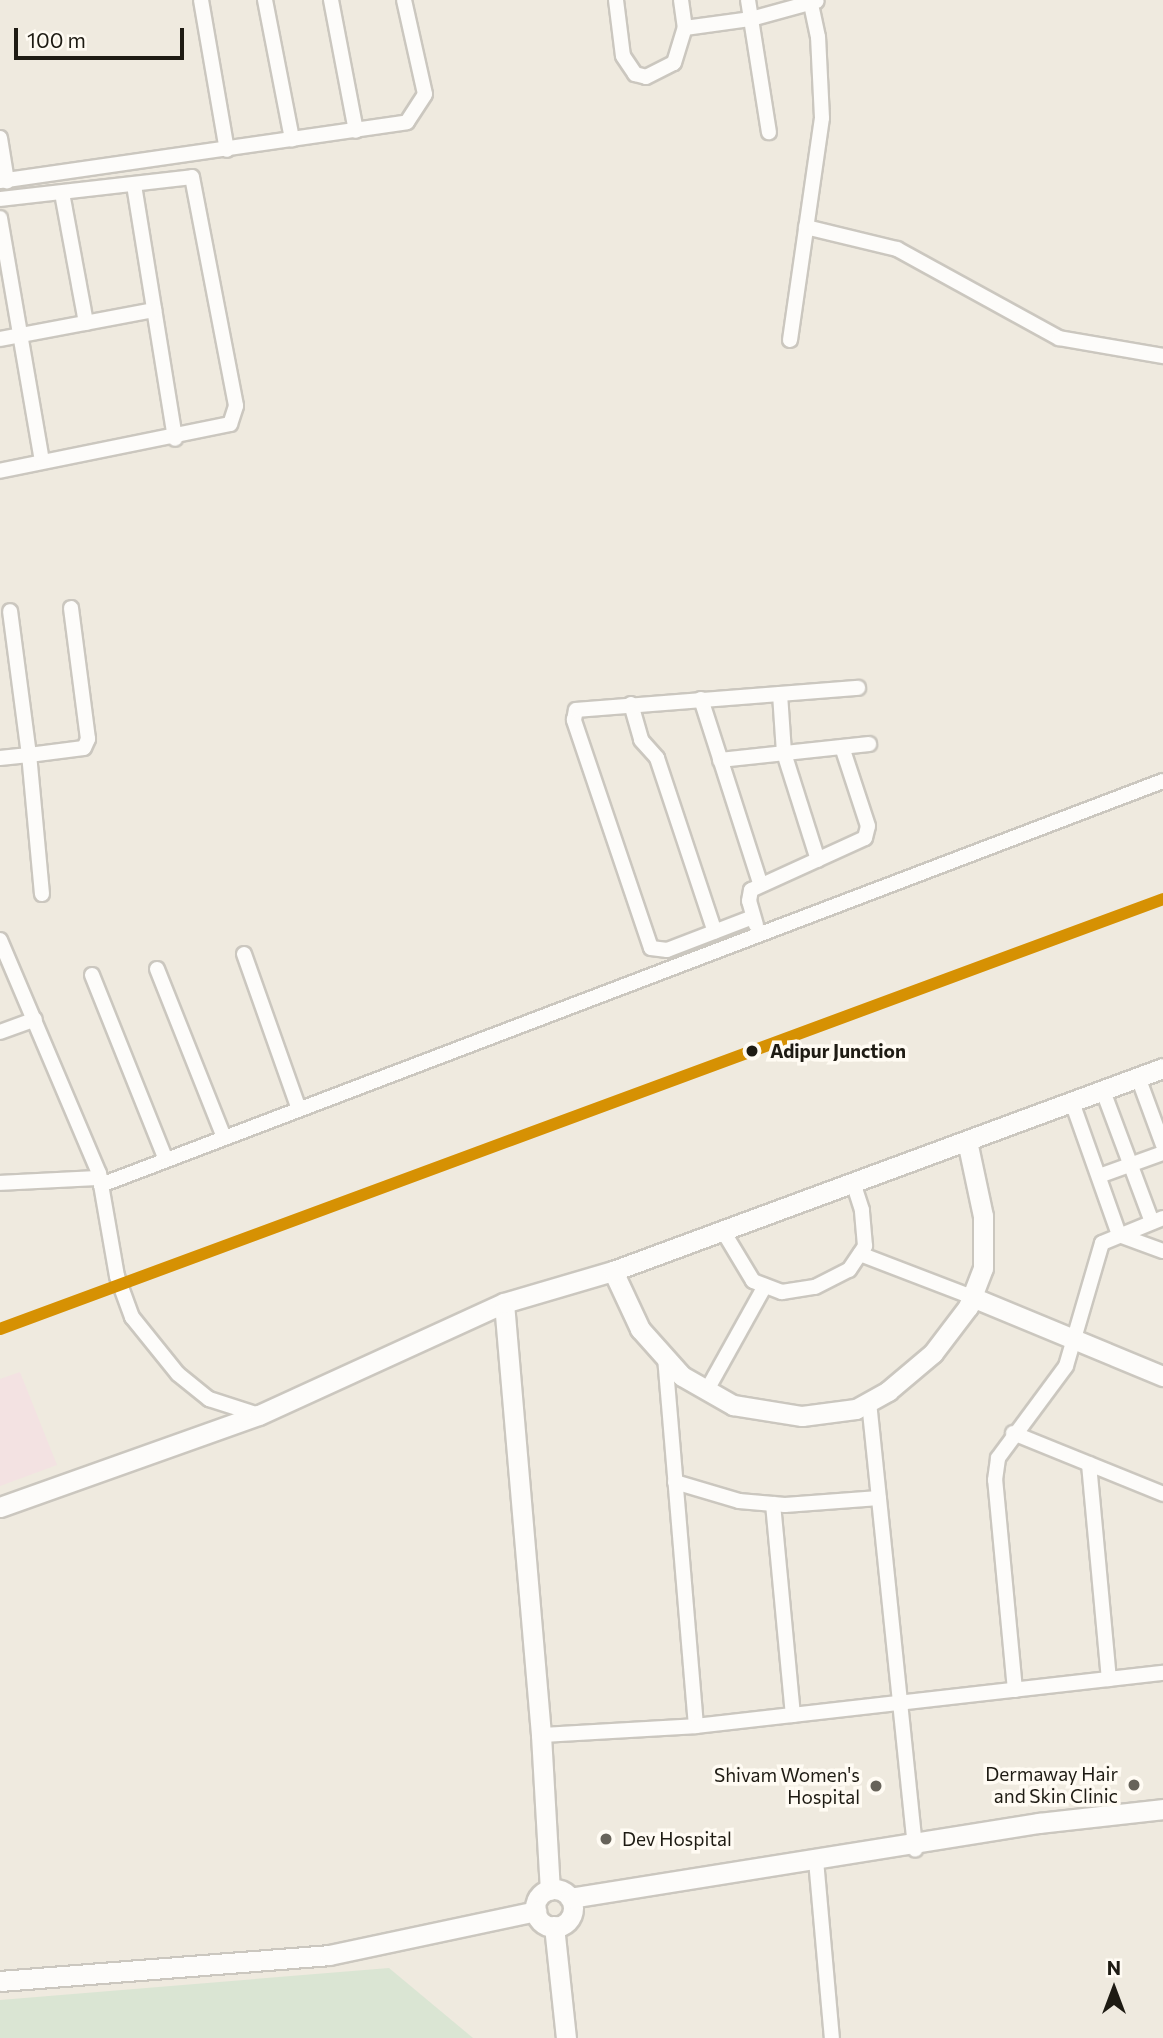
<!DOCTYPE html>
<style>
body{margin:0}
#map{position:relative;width:1163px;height:2038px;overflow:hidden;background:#efeadf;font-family:Commissioner,sans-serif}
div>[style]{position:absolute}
.industrial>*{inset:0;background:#f3e2e2}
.green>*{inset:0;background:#dae5d3}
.roads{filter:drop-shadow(2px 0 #cbc7bf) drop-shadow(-2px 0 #cbc7bf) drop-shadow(0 2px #cbc7bf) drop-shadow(0 -2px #cbc7bf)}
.street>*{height:14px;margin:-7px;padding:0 7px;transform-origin:7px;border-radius:7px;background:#fdfcfa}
.secondary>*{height:19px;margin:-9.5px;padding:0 9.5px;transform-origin:9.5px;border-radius:9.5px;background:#fdfcfa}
.secondary>.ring{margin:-9.5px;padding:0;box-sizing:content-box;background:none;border:19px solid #fdfcfa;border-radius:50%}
.rail-1>*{height:12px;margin:-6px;padding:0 6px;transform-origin:6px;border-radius:6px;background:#d69103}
.dots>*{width:19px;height:19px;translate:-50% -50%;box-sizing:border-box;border:4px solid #fffbf3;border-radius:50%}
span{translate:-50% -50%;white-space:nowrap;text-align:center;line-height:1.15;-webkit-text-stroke:7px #fffbf3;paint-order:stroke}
.stop-label{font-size:19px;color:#1e1b13;font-weight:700}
.left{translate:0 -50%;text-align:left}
.poi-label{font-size:19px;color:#1e1b13}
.right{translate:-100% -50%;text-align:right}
.north{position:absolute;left:1079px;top:1954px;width:70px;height:70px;-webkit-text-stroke:5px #fffbf3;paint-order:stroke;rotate:0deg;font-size:19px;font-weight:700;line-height:28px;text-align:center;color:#1e1b13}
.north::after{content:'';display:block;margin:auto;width:24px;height:32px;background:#1e1b13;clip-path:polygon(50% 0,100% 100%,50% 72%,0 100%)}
.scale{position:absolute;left:14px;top:28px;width:170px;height:32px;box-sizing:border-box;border:4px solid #1e1b13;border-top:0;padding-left:9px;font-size:21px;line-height:24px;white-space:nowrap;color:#1e1b13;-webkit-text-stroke:5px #fffbf3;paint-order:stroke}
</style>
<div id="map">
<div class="industrial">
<i style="clip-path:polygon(20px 1372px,57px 1465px,0 1486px,0 1379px)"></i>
</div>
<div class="green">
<i style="clip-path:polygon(389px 1968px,473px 2038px,0 2038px,0 2000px)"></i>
</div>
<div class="roads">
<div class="street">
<i style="left:201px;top:0;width:152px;rotate:80.2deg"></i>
<i style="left:265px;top:0;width:142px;rotate:79deg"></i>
<i style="left:331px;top:0;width:133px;rotate:79.2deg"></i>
<i style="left:616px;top:0;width:56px;rotate:82.9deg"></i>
<i style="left:623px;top:56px;width:22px;rotate:56deg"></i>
<i style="left:635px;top:74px;width:11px;rotate:15deg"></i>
<i style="left:646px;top:77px;width:31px;rotate:-27deg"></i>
<i style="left:674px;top:63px;width:37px;rotate:-73deg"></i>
<i style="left:681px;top:0;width:28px;rotate:82deg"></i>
<i style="left:685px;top:28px;width:67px;rotate:-7.8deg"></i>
<i style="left:751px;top:19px;width:68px;rotate:-15.3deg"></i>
<i style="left:748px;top:0;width:134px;rotate:81deg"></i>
<i style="left:0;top:138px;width:44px;rotate:80.8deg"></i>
<i style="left:0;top:181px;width:411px;rotate:-8.2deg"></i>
<i style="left:407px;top:122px;width:33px;rotate:-57deg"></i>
<i style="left:425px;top:94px;width:96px;rotate:-102.6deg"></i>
<i style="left:134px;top:185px;width:257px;rotate:80.8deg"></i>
<i style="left:62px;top:193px;width:132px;rotate:79.5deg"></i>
<i style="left:0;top:199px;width:193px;rotate:-6.5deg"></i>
<i style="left:192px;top:177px;width:233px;rotate:79.1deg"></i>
<i style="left:236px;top:406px;width:19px;rotate:108deg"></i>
<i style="left:230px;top:424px;width:235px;rotate:168.5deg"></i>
<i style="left:0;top:218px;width:247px;rotate:80.2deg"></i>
<i style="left:806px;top:227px;width:94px;rotate:13.6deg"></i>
<i style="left:897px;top:249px;width:185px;rotate:28.8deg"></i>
<i style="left:1059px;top:338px;width:106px;rotate:9.8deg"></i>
<i style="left:0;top:339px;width:157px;rotate:-10.7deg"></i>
<i style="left:790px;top:340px;width:224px;rotate:-81.8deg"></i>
<i style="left:822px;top:118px;width:81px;rotate:-92.8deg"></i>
<i style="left:818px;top:37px;width:38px;rotate:-102deg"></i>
<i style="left:780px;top:694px;width:59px;rotate:86.1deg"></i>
<i style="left:784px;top:753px;width:112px;rotate:72.4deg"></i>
<i style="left:701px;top:699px;width:193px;rotate:72.2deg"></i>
<i style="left:631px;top:704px;width:37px;rotate:74deg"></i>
<i style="left:641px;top:740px;width:24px;rotate:48deg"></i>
<i style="left:657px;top:758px;width:183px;rotate:71.6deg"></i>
<i style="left:0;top:758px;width:29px;rotate:-6deg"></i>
<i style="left:29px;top:755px;width:145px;rotate:-97.5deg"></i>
<i style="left:720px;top:760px;width:150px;rotate:-6.1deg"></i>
<i style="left:42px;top:894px;width:140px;rotate:-95.3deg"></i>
<i style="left:29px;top:755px;width:55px;rotate:-7.3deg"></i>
<i style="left:84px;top:748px;width:10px;rotate:-66deg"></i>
<i style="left:88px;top:739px;width:132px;rotate:-97.4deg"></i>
<i style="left:753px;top:917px;width:92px;rotate:159deg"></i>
<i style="left:667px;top:950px;width:16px;rotate:-173deg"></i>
<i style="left:651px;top:948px;width:241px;rotate:-108.7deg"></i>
<i style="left:574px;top:720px;width:10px;rotate:-79deg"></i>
<i style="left:576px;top:710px;width:283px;rotate:-4.5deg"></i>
<i style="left:756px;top:925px;width:25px;rotate:-106deg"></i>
<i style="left:749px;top:901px;width:11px;rotate:-80deg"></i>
<i style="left:751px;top:890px;width:125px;rotate:-24.5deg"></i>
<i style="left:865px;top:838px;width:12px;rotate:-76deg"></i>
<i style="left:868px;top:826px;width:83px;rotate:-108.2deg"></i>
<i style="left:0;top:940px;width:253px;rotate:67deg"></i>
<i style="left:99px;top:1173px;width:105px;rotate:80.1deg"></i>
<i style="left:117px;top:1276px;width:44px;rotate:69.9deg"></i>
<i style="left:132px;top:1317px;width:73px;rotate:51.1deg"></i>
<i style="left:178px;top:1374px;width:40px;rotate:39deg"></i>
<i style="left:209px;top:1399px;width:52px;rotate:17.7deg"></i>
<i style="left:244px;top:954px;width:164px;rotate:70.5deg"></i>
<i style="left:157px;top:969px;width:181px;rotate:68.3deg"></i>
<i style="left:92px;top:975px;width:199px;rotate:68.2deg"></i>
<i style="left:0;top:1032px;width:37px;rotate:-20deg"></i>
<i style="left:1138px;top:1077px;width:72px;rotate:69.8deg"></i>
<i style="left:1103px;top:1091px;width:140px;rotate:69.5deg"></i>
<i style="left:1072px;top:1102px;width:141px;rotate:70.5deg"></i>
<i style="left:1099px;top:1176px;width:68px;rotate:-19.8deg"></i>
<i style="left:0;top:1183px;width:100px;rotate:-2.9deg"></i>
<i style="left:101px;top:1185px;width:1136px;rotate:-20.83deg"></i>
<i style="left:723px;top:1231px;width:58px;rotate:59deg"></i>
<i style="left:753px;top:1281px;width:31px;rotate:21deg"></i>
<i style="left:782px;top:1292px;width:33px;rotate:-9deg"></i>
<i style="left:815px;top:1287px;width:38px;rotate:-27deg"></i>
<i style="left:849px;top:1270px;width:29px;rotate:-56deg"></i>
<i style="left:865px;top:1246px;width:36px;rotate:-95deg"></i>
<i style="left:862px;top:1210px;width:28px;rotate:-108deg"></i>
<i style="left:1119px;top:1235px;width:47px;rotate:20deg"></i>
<i style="left:860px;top:1254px;width:120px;rotate:21deg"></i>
<i style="left:665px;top:1357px;width:370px;rotate:85.2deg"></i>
<i style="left:707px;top:1390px;width:119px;rotate:-60.9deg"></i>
<i style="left:869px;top:1402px;width:450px;rotate:84.1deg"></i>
<i style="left:1013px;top:1433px;width:162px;rotate:22.1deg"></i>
<i style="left:1089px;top:1464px;width:216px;rotate:84.7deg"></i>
<i style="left:675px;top:1482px;width:67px;rotate:16.5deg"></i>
<i style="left:739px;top:1501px;width:46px;rotate:5deg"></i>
<i style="left:785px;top:1505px;width:94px;rotate:-4.3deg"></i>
<i style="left:773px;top:1504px;width:212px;rotate:84.6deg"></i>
<i style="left:1015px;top:1690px;width:211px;rotate:-95.4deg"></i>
<i style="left:995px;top:1480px;width:22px;rotate:-82deg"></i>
<i style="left:998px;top:1458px;width:114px;rotate:-53.5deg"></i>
<i style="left:1066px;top:1366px;width:128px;rotate:-73.7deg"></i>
<i style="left:1102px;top:1243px;width:66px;rotate:-22.3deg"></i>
<i style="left:541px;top:1735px;width:155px;rotate:-3.3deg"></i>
<i style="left:696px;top:1726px;width:470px;rotate:-6.5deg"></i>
<i style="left:816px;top:1860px;width:179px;rotate:84.9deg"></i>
</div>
<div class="secondary">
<i style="left:613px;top:1271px;width:64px;rotate:65deg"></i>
<i style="left:640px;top:1329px;width:63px;rotate:48.2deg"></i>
<i style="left:682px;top:1376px;width:59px;rotate:29.6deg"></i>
<i style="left:733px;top:1405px;width:70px;rotate:9.1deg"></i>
<i style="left:802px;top:1416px;width:54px;rotate:-7.4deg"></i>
<i style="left:856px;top:1409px;width:37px;rotate:-29deg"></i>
<i style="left:888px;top:1391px;width:59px;rotate:-40.2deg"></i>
<i style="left:933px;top:1353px;width:58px;rotate:-52.7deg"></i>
<i style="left:968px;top:1307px;width:42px;rotate:-69deg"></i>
<i style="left:983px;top:1268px;width:52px;rotate:-90deg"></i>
<i style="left:983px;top:1216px;width:77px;rotate:-102deg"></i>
<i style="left:972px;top:1297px;width:207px;rotate:22.5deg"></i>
<i style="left:504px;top:1303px;width:434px;rotate:85.1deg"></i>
<i style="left:541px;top:1735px;width:155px;rotate:86.7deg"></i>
<i style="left:0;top:1507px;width:275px;rotate:-19.6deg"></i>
<i style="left:259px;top:1415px;width:269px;rotate:-24.6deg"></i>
<i style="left:504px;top:1303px;width:114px;rotate:-16.4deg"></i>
<i style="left:613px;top:1271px;width:586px;rotate:-20.26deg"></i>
<i class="ring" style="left:535px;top:1889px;width:19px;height:19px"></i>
<i style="left:570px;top:1898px;width:475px;rotate:-9.1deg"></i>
<i style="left:1039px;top:1823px;width:125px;rotate:-6.4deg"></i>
<i style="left:554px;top:1926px;width:113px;rotate:83.9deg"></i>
<i style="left:0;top:1981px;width:330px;rotate:-4.5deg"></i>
<i style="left:329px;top:1955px;width:212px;rotate:-12deg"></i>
</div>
</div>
<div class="rail-1">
<i style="left:0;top:1329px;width:1240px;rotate:-20.29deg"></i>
</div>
<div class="dots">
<i style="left:752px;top:1051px;background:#1e1b13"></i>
<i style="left:1134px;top:1785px;background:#67635a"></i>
<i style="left:876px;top:1786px;background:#67635a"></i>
<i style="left:606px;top:1839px;background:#67635a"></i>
</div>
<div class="stop-label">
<span class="left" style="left:770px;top:1051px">Adipur Junction</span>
</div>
<div class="poi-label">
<span class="right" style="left:1118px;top:1785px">Dermaway Hair<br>and Skin Clinic</span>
<span class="right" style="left:860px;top:1786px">Shivam Women's<br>Hospital</span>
<span class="left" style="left:622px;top:1839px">Dev Hospital</span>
</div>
<div class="north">N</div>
<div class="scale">100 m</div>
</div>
